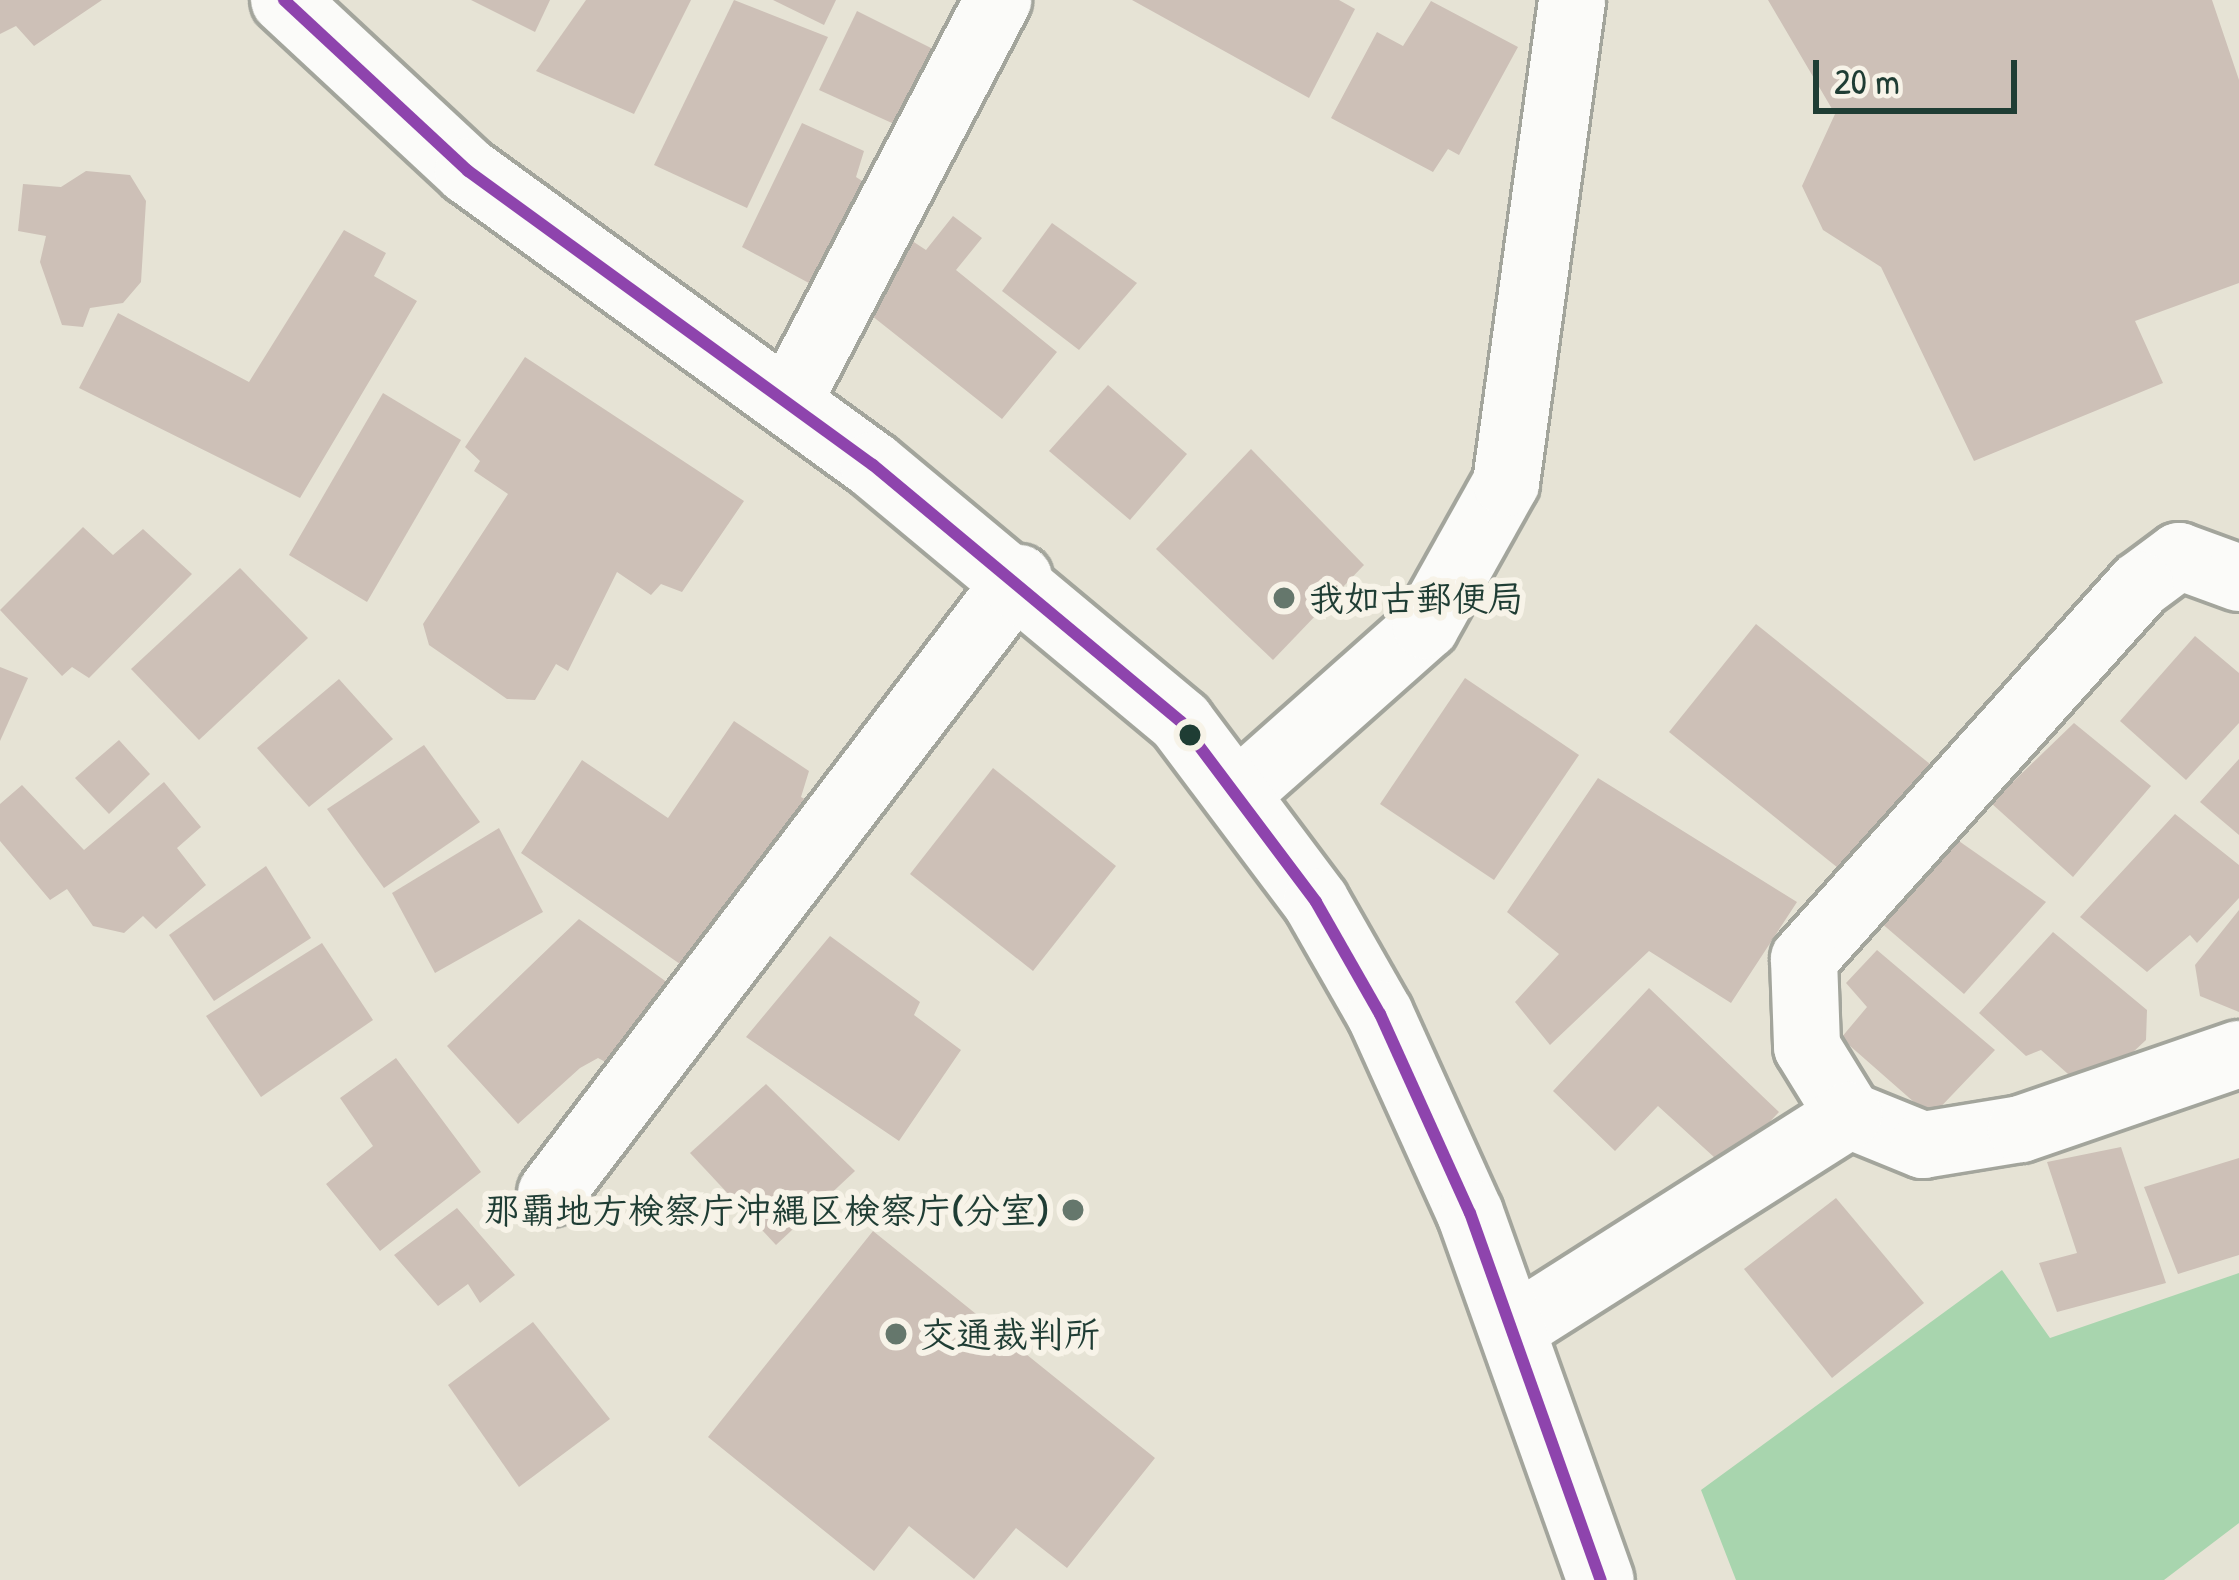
<!DOCTYPE html>
<meta charset="utf-8">
<style>
body{margin:0}
#map{position:relative;width:2239px;height:1580px;overflow:hidden;background:#e6e3d5;font-family:"Patrick Hand","Klee One",sans-serif}
div>[style]{position:absolute}
.green>*{inset:0;background:#a8d5ae}
.building>*{inset:0;background:#cdc0b7}
.roads{filter:drop-shadow(3px 0 #a3a59c) drop-shadow(-3px 0 #a3a59c) drop-shadow(0 3px #a3a59c) drop-shadow(0 -3px #a3a59c)}
.street>*{height:66px;margin:-33px;padding:0 33px;transform-origin:33px;border-radius:33px;background:#fbfbf9}
.secondary>*{height:66px;margin:-33px;padding:0 33px;transform-origin:33px;border-radius:33px;background:#fbfbf9}
.bus-1>*{height:12px;margin:-6px;padding:0 6px;transform-origin:6px;border-radius:6px;background:#8e44ad}
.dots>*{width:33px;height:33px;translate:-50% -50%;box-sizing:border-box;border:6px solid #f7f3e8;border-radius:50%}
span{translate:-50% -50%;white-space:nowrap;text-align:center;line-height:1.15;-webkit-text-stroke:12px #f7f3e8;paint-order:stroke}
.poi-label{font-size:36px;color:#1f3d34;font-weight:700}
.left{translate:0 -50%;text-align:left}
.right{translate:-100% -50%;text-align:right}
.scale{position:absolute;left:1813px;top:60px;width:204px;height:54px;box-sizing:border-box;border:6px solid #1f3d34;border-top:0;padding-left:15px;font-size:36px;line-height:42px;white-space:nowrap;color:#1f3d34;-webkit-text-stroke:9px #f7f3e8;paint-order:stroke}
</style>
<div id="map">
<div class="green">
<i style="clip-path:polygon(2002px 1270px,2050px 1338px,2239px 1273px,2239px 1523px,2164px 1580px,1736px 1580px,1701px 1490px)"></i>
</div>
<div class="building">
<i style="clip-path:polygon(0 0,102px 0,34px 46px,16px 26px,0 34px)"></i>
<i style="clip-path:polygon(471px 0,550px 0,535px 32px)"></i>
<i style="clip-path:polygon(586px 0,691px 0,634px 114px,536px 71px)"></i>
<i style="clip-path:polygon(734px 0,828px 37px,747px 208px,654px 165px)"></i>
<i style="clip-path:polygon(773px 0,836px 0,824px 25px)"></i>
<i style="clip-path:polygon(1132px 0,1339px 0,1355px 9px,1309px 98px)"></i>
<i style="clip-path:polygon(1768px 0,2212px 0,2239px 80px,2239px 283px,2135px 321px,2163px 383px,1974px 461px,1881px 267px,1823px 230px,1802px 186px,1835px 114px)"></i>
<i style="clip-path:polygon(1431px 1px,1518px 47px,1459px 155px,1448px 149px,1433px 172px,1331px 118px,1377px 32px,1403px 46px)"></i>
<i style="clip-path:polygon(857px 11px,951px 58px,914px 133px,819px 90px)"></i>
<i style="clip-path:polygon(802px 123px,864px 151px,856px 177px,884px 195px,833px 296px,742px 247px)"></i>
<i style="clip-path:polygon(86px 171px,130px 175px,146px 201px,141px 282px,123px 303px,90px 308px,83px 327px,62px 325px,40px 262px,46px 236px,18px 231px,23px 184px,61px 187px)"></i>
<i style="clip-path:polygon(953px 216px,982px 238px,956px 270px,1057px 352px,1002px 419px,857px 304px,897px 231px,926px 250px)"></i>
<i style="clip-path:polygon(1052px 223px,1137px 283px,1079px 350px,1002px 291px)"></i>
<i style="clip-path:polygon(344px 230px,386px 253px,374px 276px,417px 301px,300px 498px,79px 388px,118px 313px,249px 382px)"></i>
<i style="clip-path:polygon(525px 357px,744px 501px,682px 592px,661px 584px,651px 595px,617px 572px,568px 671px,556px 664px,535px 700px,507px 699px,429px 645px,423px 624px,508px 494px,474px 471px,480px 461px,465px 447px)"></i>
<i style="clip-path:polygon(1108px 385px,1187px 454px,1130px 520px,1049px 451px)"></i>
<i style="clip-path:polygon(383px 393px,461px 440px,367px 602px,289px 555px)"></i>
<i style="clip-path:polygon(1251px 449px,1364px 565px,1273px 660px,1156px 549px)"></i>
<i style="clip-path:polygon(83px 527px,113px 555px,143px 529px,192px 574px,89px 678px,72px 667px,62px 676px,0 610px)"></i>
<i style="clip-path:polygon(240px 568px,308px 638px,199px 740px,131px 669px)"></i>
<i style="clip-path:polygon(1756px 624px,1930px 764px,1843px 872px,1669px 732px)"></i>
<i style="clip-path:polygon(2195px 636px,2239px 673px,2239px 723px,2186px 780px,2120px 721px)"></i>
<i style="clip-path:polygon(0 667px,28px 678px,0 741px)"></i>
<i style="clip-path:polygon(1465px 678px,1579px 755px,1494px 880px,1380px 804px)"></i>
<i style="clip-path:polygon(339px 679px,393px 739px,309px 807px,257px 748px)"></i>
<i style="clip-path:polygon(734px 721px,809px 771px,801px 797px,819px 807px,700px 978px,521px 853px,582px 760px,668px 818px)"></i>
<i style="clip-path:polygon(2074px 723px,2151px 786px,2073px 877px,1991px 803px)"></i>
<i style="clip-path:polygon(119px 740px,150px 774px,109px 814px,75px 778px)"></i>
<i style="clip-path:polygon(424px 745px,480px 822px,384px 888px,327px 809px)"></i>
<i style="clip-path:polygon(2239px 759px,2239px 835px,2200px 802px)"></i>
<i style="clip-path:polygon(993px 768px,1116px 866px,1033px 971px,910px 874px)"></i>
<i style="clip-path:polygon(1598px 778px,1797px 902px,1731px 1003px,1649px 951px,1550px 1045px,1515px 1002px,1559px 954px,1507px 912px)"></i>
<i style="clip-path:polygon(164px 782px,201px 827px,177px 848px,206px 885px,156px 929px,143px 916px,124px 933px,93px 926px,67px 889px,50px 900px,0 841px,0 804px,22px 785px,84px 850px)"></i>
<i style="clip-path:polygon(2175px 814px,2239px 865px,2239px 898px,2197px 943px,2190px 935px,2147px 972px,2080px 917px)"></i>
<i style="clip-path:polygon(499px 828px,543px 912px,435px 973px,392px 893px)"></i>
<i style="clip-path:polygon(1956px 839px,2046px 902px,1964px 994px,1880px 922px)"></i>
<i style="clip-path:polygon(266px 866px,311px 938px,214px 1001px,169px 935px)"></i>
<i style="clip-path:polygon(2239px 910px,2239px 1012px,2200px 996px,2195px 965px)"></i>
<i style="clip-path:polygon(579px 919px,675px 988px,615px 1067px,598px 1058px,580px 1068px,518px 1124px,447px 1046px)"></i>
<i style="clip-path:polygon(2053px 932px,2147px 1010px,2146px 1040px,2117px 1067px,2077px 1082px,2041px 1050px,2026px 1056px,1979px 1013px)"></i>
<i style="clip-path:polygon(830px 936px,920px 1002px,914px 1015px,961px 1050px,899px 1141px,746px 1037px)"></i>
<i style="clip-path:polygon(322px 943px,373px 1020px,261px 1097px,206px 1016px)"></i>
<i style="clip-path:polygon(1877px 950px,1995px 1050px,1931px 1117px,1841px 1038px,1867px 1007px,1846px 983px)"></i>
<i style="clip-path:polygon(1649px 988px,1779px 1112px,1726px 1168px,1658px 1106px,1615px 1151px,1553px 1091px)"></i>
<i style="clip-path:polygon(396px 1058px,481px 1172px,380px 1251px,326px 1184px,373px 1146px,340px 1098px)"></i>
<i style="clip-path:polygon(766px 1084px,855px 1171px,776px 1245px,690px 1153px)"></i>
<i style="clip-path:polygon(2121px 1147px,2166px 1283px,2057px 1312px,2039px 1263px,2077px 1253px,2047px 1162px)"></i>
<i style="clip-path:polygon(2239px 1158px,2239px 1255px,2178px 1274px,2144px 1187px)"></i>
<i style="clip-path:polygon(1836px 1198px,1924px 1303px,1832px 1378px,1744px 1269px)"></i>
<i style="clip-path:polygon(457px 1208px,515px 1275px,480px 1303px,468px 1284px,438px 1306px,394px 1255px)"></i>
<i style="clip-path:polygon(873px 1231px,1155px 1458px,1067px 1568px,1016px 1528px,974px 1579px,909px 1526px,874px 1571px,708px 1437px)"></i>
<i style="clip-path:polygon(533px 1322px,610px 1419px,519px 1487px,448px 1385px)"></i>
</div>
<div class="roads">
<div class="street">
<i style="left:788px;top:402px;width:454px;rotate:-62.4deg"></i>
<i style="left:2239px;top:578px;width:64px;rotate:-159.9deg"></i>
<i style="left:2179px;top:556px;width:49px;rotate:143.4deg"></i>
<i style="left:2140px;top:585px;width:503px;rotate:131.94deg"></i>
<i style="left:1804px;top:959px;width:88px;rotate:88deg"></i>
<i style="left:1807px;top:1047px;width:80px;rotate:58.3deg"></i>
<i style="left:1849px;top:1115px;width:80px;rotate:22.1deg"></i>
<i style="left:1923px;top:1145px;width:99px;rotate:-9.3deg"></i>
<i style="left:2021px;top:1129px;width:231px;rotate:-19deg"></i>
<i style="left:1238px;top:793px;width:251px;rotate:-41.6deg"></i>
<i style="left:1426px;top:626px;width:164px;rotate:-60.8deg"></i>
<i style="left:1506px;top:483px;width:487px;rotate:-82.2deg"></i>
<i style="left:551px;top:1193px;width:773px;rotate:-52.73deg"></i>
<i style="left:1512px;top:1329px;width:399px;rotate:-32.4deg"></i>
</div>
<div class="secondary">
<i style="left:284px;top:0;width:251px;rotate:42.9deg"></i>
<i style="left:468px;top:171px;width:500px;rotate:35.98deg"></i>
<i style="left:873px;top:465px;width:401px;rotate:39.8deg"></i>
<i style="left:1181px;top:722px;width:225px;rotate:53.1deg"></i>
<i style="left:1316px;top:902px;width:129px;rotate:60.3deg"></i>
<i style="left:1380px;top:1014px;width:218px;rotate:65.7deg"></i>
<i style="left:1470px;top:1213px;width:390px;rotate:70.4deg"></i>
</div>
</div>
<div class="bus-1">
<i style="left:284px;top:0;width:251px;rotate:42.9deg"></i>
<i style="left:468px;top:171px;width:500px;rotate:35.98deg"></i>
<i style="left:873px;top:465px;width:401px;rotate:39.8deg"></i>
<i style="left:1181px;top:722px;width:225px;rotate:53.1deg"></i>
<i style="left:1316px;top:902px;width:129px;rotate:60.3deg"></i>
<i style="left:1380px;top:1014px;width:218px;rotate:65.7deg"></i>
<i style="left:1470px;top:1213px;width:390px;rotate:70.4deg"></i>
</div>
<div class="dots">
<i style="left:1284px;top:598px;background:#65776c"></i>
<i style="left:1190px;top:735px;background:#1f3d34"></i>
<i style="left:1073px;top:1210px;background:#65776c"></i>
<i style="left:896px;top:1334px;background:#65776c"></i>
</div>
<div class="poi-label">
<span class="left" style="left:1308px;top:598px">我如古郵便局</span>
<span class="right" style="left:1049px;top:1210px">那覇地方検察庁沖縄区検察庁(分室)</span>
<span class="left" style="left:920px;top:1334px">交通裁判所</span>
</div>
<div class="scale">20 m</div>
</div>
